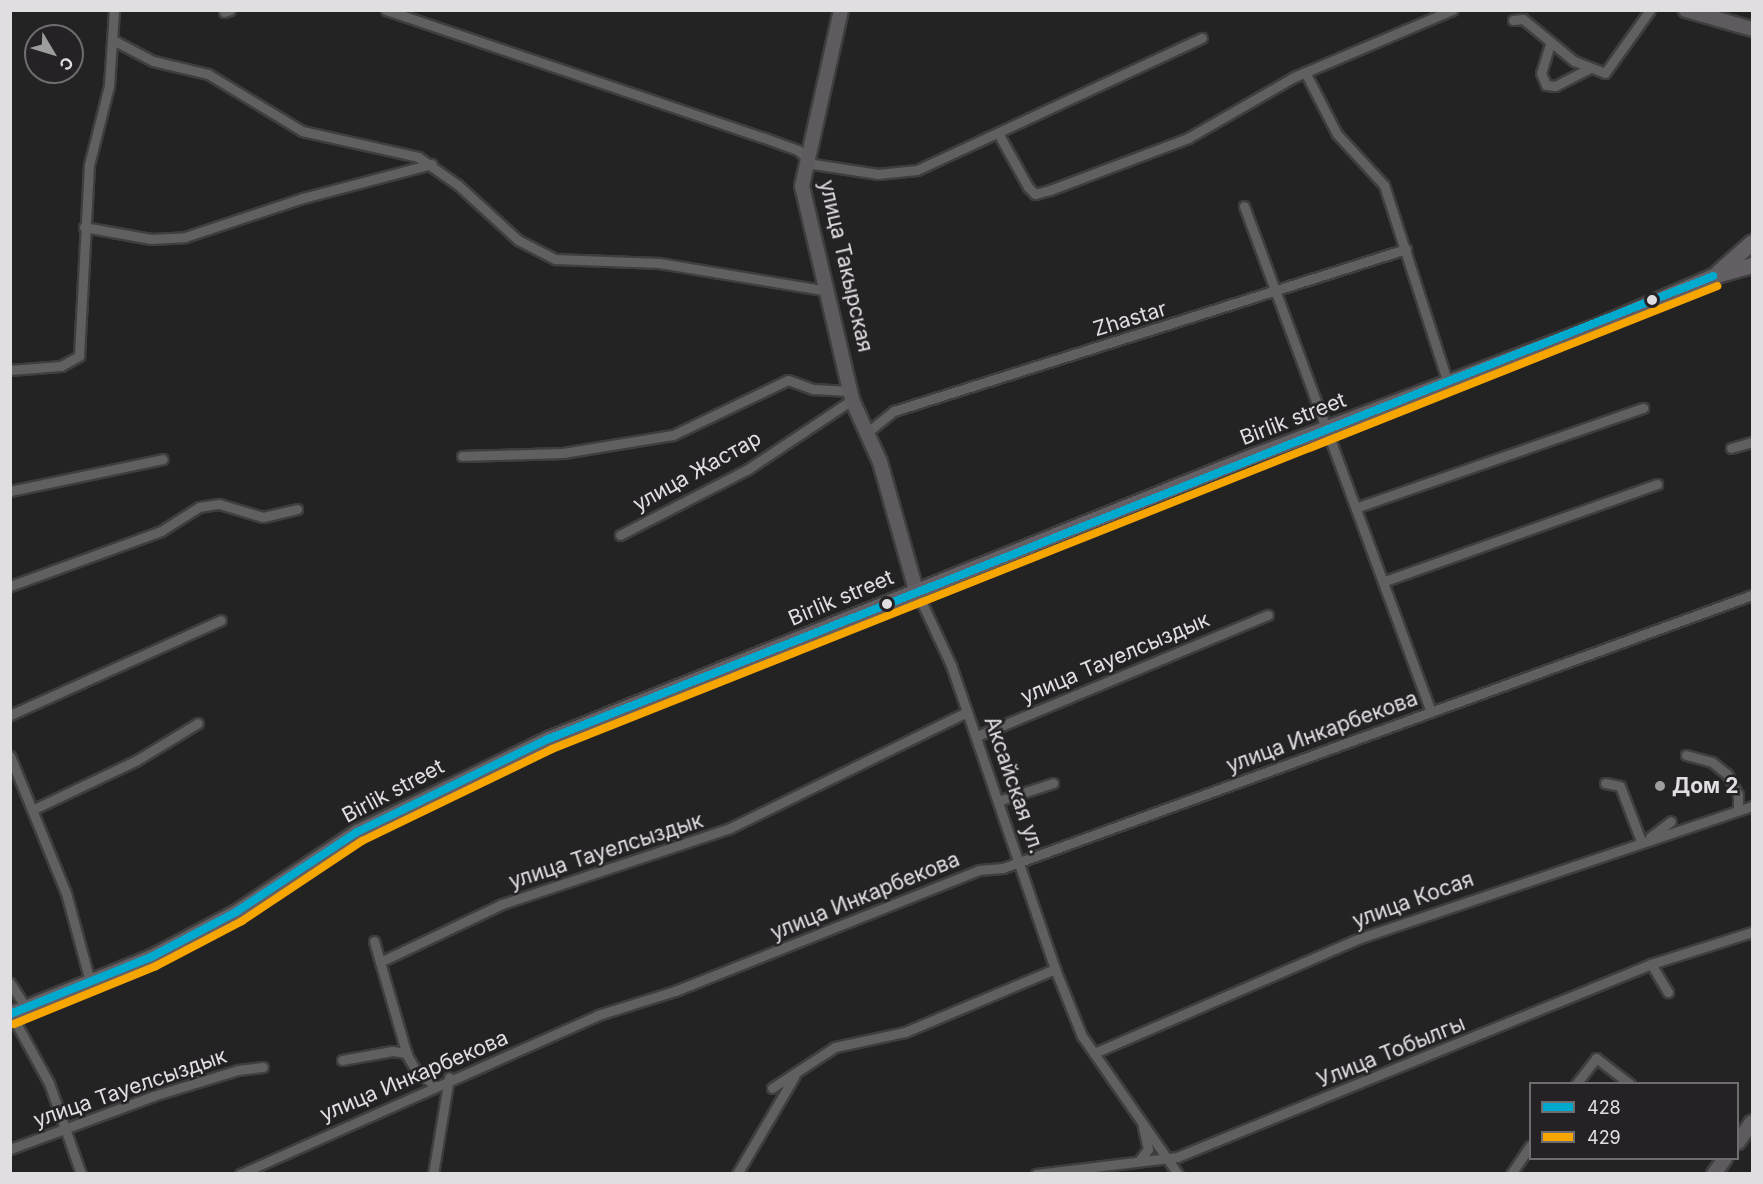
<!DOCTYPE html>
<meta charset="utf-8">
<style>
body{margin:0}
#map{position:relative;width:1763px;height:1184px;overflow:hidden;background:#232323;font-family:Inter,sans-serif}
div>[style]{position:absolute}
.roads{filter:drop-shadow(2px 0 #3f3e3f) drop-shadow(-2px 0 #3f3e3f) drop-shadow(0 2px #3f3e3f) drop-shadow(0 -2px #3f3e3f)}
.street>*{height:9px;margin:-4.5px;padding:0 4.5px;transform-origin:4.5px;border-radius:4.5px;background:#616061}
.secondary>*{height:14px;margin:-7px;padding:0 7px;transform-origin:7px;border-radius:7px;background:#5e5b5e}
.primary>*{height:15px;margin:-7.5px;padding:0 7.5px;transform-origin:7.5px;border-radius:7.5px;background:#645f64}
.bus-1>*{height:8px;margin:-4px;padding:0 4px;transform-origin:4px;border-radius:4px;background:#00a9ce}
.bus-2>*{height:8px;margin:-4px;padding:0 4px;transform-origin:4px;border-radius:4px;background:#f7a600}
.dots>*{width:16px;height:16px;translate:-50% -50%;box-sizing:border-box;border:3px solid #242224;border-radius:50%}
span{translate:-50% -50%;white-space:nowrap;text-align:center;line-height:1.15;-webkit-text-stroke:5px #242224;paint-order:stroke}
.street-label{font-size:21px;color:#e0dee0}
.poi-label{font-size:21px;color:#e0dee0;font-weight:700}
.left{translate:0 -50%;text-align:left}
.frame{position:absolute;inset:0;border:12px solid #e0dee0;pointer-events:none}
.legend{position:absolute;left:1529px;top:1082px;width:210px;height:78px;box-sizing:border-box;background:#242224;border:2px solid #6f6d6f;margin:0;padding:8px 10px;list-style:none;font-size:18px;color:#e0dee0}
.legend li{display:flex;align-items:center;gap:12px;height:30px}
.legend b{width:30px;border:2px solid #6f6d6f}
.north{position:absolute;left:24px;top:24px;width:60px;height:60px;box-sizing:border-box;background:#242224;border:2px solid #6f6d6f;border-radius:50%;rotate:128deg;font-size:16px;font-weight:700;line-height:24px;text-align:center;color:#e0dee0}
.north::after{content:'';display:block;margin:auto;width:21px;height:27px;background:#9e9d9e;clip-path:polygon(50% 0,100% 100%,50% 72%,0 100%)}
</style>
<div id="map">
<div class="roads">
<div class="street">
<i style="left:386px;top:10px;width:397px;rotate:18.7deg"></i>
<i style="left:762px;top:137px;width:38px;rotate:20deg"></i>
<i style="left:798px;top:150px;width:21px;rotate:43deg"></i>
<i style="left:813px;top:164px;width:66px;rotate:8.7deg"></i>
<i style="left:878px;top:174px;width:39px;rotate:-6deg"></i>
<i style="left:917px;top:170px;width:314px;rotate:-24.9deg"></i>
<i style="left:224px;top:12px;width:6px;rotate:-18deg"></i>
<i style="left:1513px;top:20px;width:10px;rotate:-6deg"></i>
<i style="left:1523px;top:19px;width:66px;rotate:39.5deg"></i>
<i style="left:1574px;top:61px;width:33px;rotate:21deg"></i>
<i style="left:1605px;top:73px;width:77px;rotate:-54.5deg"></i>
<i style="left:113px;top:40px;width:45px;rotate:27.7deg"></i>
<i style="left:153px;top:61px;width:57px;rotate:13.3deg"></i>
<i style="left:208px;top:74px;width:110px;rotate:31.2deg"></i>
<i style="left:302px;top:131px;width:119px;rotate:12.6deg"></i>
<i style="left:418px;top:157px;width:49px;rotate:35deg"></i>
<i style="left:458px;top:185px;width:81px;rotate:42.5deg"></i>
<i style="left:518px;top:240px;width:42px;rotate:27.2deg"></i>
<i style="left:555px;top:259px;width:104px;rotate:2.2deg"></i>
<i style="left:659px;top:263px;width:171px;rotate:9.4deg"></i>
<i style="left:1550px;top:44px;width:30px;rotate:107deg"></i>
<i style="left:1541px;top:73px;width:13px;rotate:67deg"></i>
<i style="left:1546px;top:85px;width:9px;rotate:6deg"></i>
<i style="left:1555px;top:86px;width:39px;rotate:-27deg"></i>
<i style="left:1305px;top:72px;width:70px;rotate:62.7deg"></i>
<i style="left:1337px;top:134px;width:69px;rotate:47.3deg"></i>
<i style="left:1384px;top:185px;width:205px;rotate:72.1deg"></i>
<i style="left:998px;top:133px;width:62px;rotate:60.9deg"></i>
<i style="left:1028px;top:187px;width:10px;rotate:45deg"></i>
<i style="left:1035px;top:194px;width:16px;rotate:-15deg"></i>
<i style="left:1050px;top:190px;width:147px;rotate:-20.6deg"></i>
<i style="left:1188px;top:138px;width:122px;rotate:-29.9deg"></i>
<i style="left:1294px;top:77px;width:172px;rotate:-23deg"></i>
<i style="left:1244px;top:206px;width:539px;rotate:69.72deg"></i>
<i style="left:84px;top:227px;width:68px;rotate:10.2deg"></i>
<i style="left:151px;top:239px;width:34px;rotate:-3deg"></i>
<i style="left:185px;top:237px;width:124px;rotate:-18.3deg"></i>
<i style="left:303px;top:198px;width:133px;rotate:-14.8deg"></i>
<i style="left:10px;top:370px;width:51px;rotate:-4.5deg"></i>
<i style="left:61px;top:366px;width:21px;rotate:-29deg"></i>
<i style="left:79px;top:356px;width:191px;rotate:-87deg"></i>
<i style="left:89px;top:165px;width:81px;rotate:-75.8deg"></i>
<i style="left:109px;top:86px;width:76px;rotate:-86.2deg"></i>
<i style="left:869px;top:431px;width:32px;rotate:-39deg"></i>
<i style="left:894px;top:411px;width:537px;rotate:-17.56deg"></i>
<i style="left:1731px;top:448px;width:22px;rotate:-16deg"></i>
<i style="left:462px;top:456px;width:101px;rotate:-1.7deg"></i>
<i style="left:563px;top:453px;width:111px;rotate:-9.3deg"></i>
<i style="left:673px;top:435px;width:127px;rotate:-25.6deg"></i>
<i style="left:788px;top:380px;width:27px;rotate:20deg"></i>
<i style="left:813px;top:389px;width:38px;rotate:3deg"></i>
<i style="left:10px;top:491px;width:156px;rotate:-11.8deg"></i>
<i style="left:1358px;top:507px;width:302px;rotate:-19.2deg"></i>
<i style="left:620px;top:535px;width:144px;rotate:-27.3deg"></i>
<i style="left:748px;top:469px;width:125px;rotate:-33.6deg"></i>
<i style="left:1385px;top:581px;width:289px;rotate:-19.6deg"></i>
<i style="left:10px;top:586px;width:161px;rotate:-20deg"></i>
<i style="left:161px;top:531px;width:45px;rotate:-32.3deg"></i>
<i style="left:199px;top:507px;width:20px;rotate:-9deg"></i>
<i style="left:219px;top:504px;width:46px;rotate:16.5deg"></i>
<i style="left:263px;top:517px;width:35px;rotate:-13deg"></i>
<i style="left:916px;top:590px;width:83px;rotate:65deg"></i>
<i style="left:951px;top:665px;width:321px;rotate:71.1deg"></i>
<i style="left:1055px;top:969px;width:72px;rotate:68.1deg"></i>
<i style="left:1082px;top:1036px;width:168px;rotate:55.2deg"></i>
<i style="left:10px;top:715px;width:231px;rotate:-24.2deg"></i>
<i style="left:977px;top:736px;width:315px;rotate:-22.6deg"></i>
<i style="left:1686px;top:755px;width:27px;rotate:15deg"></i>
<i style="left:1712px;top:762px;width:19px;rotate:39deg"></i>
<i style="left:1727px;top:774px;width:24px;rotate:62deg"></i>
<i style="left:1738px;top:795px;width:14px;rotate:90deg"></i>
<i style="left:10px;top:756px;width:148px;rotate:67.8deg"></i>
<i style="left:66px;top:893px;width:95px;rotate:74.8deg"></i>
<i style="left:1605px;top:783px;width:15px;rotate:11deg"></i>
<i style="left:1620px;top:786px;width:59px;rotate:69.1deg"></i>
<i style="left:998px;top:801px;width:58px;rotate:-18.1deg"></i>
<i style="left:34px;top:809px;width:114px;rotate:-25.4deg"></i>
<i style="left:137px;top:760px;width:71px;rotate:-31.2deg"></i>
<i style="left:1650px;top:837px;width:26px;rotate:-37deg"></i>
<i style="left:374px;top:941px;width:22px;rotate:74deg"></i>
<i style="left:1651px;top:964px;width:33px;rotate:59deg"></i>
<i style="left:10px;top:983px;width:31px;rotate:57deg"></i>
<i style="left:11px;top:1014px;width:79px;rotate:61.2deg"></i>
<i style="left:49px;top:1083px;width:96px;rotate:70.6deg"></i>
<i style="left:1094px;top:1053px;width:290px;rotate:-23.4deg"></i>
<i style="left:1360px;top:938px;width:414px;rotate:-18.6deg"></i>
<i style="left:342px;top:1060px;width:51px;rotate:-10.2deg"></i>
<i style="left:392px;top:1051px;width:15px;rotate:8deg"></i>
<i style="left:1576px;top:1084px;width:33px;rotate:-52deg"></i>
<i style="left:1596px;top:1058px;width:43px;rotate:37.4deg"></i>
<i style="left:434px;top:1085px;width:25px;rotate:-140deg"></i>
<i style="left:415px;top:1069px;width:16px;rotate:-120deg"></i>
<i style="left:407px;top:1055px;width:97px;rotate:-106.2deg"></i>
<i style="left:380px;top:962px;width:135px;rotate:-25.4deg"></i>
<i style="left:502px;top:904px;width:240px;rotate:-18.4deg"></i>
<i style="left:730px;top:828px;width:264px;rotate:-26.1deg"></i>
<i style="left:772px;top:1088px;width:75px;rotate:-33.1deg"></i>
<i style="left:835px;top:1047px;width:72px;rotate:-12.1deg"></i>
<i style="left:905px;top:1032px;width:163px;rotate:-22.8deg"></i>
<i style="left:10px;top:1149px;width:153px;rotate:-20.3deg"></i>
<i style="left:153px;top:1096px;width:89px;rotate:-17deg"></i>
<i style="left:238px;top:1070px;width:25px;rotate:-7deg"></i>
<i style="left:1139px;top:1161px;width:15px;rotate:-53deg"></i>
<i style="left:1148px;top:1149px;width:23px;rotate:-103deg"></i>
<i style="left:240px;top:1174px;width:392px;rotate:-23.9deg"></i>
<i style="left:598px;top:1015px;width:81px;rotate:-17.3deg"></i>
<i style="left:675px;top:991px;width:327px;rotate:-21.7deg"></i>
<i style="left:979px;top:870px;width:24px;rotate:-5deg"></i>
<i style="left:1003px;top:868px;width:797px;rotate:-20.03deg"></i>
<i style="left:433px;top:1174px;width:98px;rotate:-80.6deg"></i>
<i style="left:737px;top:1174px;width:113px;rotate:-59.6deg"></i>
<i style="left:1036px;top:1174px;width:142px;rotate:-6.9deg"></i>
<i style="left:1177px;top:1157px;width:512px;rotate:-22.15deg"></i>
<i style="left:1651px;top:964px;width:106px;rotate:-17.6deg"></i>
<i style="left:1511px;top:1174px;width:34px;rotate:-56deg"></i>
</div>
<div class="secondary">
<i style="left:841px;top:10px;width:180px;rotate:102.5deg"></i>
<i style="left:802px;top:186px;width:220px;rotate:76.8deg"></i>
<i style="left:852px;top:400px;width:68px;rotate:65.7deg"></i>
<i style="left:880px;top:462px;width:133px;rotate:74.3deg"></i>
<i style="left:1686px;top:10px;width:69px;rotate:16.1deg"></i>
<i style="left:1738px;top:1142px;width:24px;rotate:-55deg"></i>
<i style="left:1714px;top:1174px;width:19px;rotate:-55deg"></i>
</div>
<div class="primary">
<i style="left:1718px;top:272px;width:45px;rotate:-41.4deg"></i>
<i style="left:10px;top:1014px;width:152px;rotate:-22deg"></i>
<i style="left:151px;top:957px;width:96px;rotate:-27.9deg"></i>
<i style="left:236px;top:912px;width:145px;rotate:-33.5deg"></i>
<i style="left:357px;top:832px;width:212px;rotate:-26deg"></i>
<i style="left:548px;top:739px;width:762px;rotate:-21.89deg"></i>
<i style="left:1255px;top:455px;width:373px;rotate:-20.7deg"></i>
<i style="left:1604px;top:323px;width:119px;rotate:-23.3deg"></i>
<i style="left:1713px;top:276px;width:41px;rotate:-15.8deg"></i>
</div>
</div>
<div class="bus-1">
<i style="left:10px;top:1014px;width:152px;rotate:-22deg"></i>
<i style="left:151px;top:957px;width:96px;rotate:-27.9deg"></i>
<i style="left:236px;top:912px;width:145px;rotate:-33.5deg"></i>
<i style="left:357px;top:832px;width:212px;rotate:-26deg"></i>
<i style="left:548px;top:739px;width:1254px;rotate:-21.67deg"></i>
</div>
<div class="bus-2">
<i style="left:14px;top:1024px;width:153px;rotate:-22.2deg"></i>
<i style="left:156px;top:966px;width:97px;rotate:-27.6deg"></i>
<i style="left:242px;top:921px;width:144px;rotate:-33.7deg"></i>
<i style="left:362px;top:841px;width:211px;rotate:-25.8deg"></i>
<i style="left:552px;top:749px;width:1254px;rotate:-21.67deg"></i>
</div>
<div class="dots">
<i style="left:1652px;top:300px;background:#e0dee0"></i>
<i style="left:887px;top:604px;background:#e0dee0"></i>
<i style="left:1660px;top:786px;background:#9e9d9e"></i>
</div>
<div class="street-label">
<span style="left:846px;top:266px;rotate:77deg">улица Такырская</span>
<span style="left:1130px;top:319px;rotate:-17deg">Zhastar</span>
<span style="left:1293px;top:419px;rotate:-21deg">Birlik street</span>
<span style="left:697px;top:471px;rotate:-29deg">улица Жастар</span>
<span style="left:841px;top:598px;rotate:-23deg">Birlik street</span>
<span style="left:1115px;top:658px;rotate:-23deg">улица Тауелсыздык</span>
<span style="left:1322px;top:732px;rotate:-20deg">улица Инкарбекова</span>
<span style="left:1014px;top:785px;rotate:71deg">Аксайская ул.</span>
<span style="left:393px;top:791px;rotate:-28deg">Birlik street</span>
<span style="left:606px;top:851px;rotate:-18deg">улица Тауелсыздык</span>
<span style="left:865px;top:896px;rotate:-22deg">улица Инкарбекова</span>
<span style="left:1413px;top:900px;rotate:-20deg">улица Косая</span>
<span style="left:1391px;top:1052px;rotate:-22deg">Улица Тобылгы</span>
<span style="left:414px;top:1076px;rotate:-23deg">улица Инкарбекова</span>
<span style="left:130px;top:1088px;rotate:-19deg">улица Тауелсыздык</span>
</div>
<div class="poi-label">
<span class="left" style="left:1672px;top:786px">Дом 2</span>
</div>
<div class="frame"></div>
<ul class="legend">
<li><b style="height:8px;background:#00a9ce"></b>428</li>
<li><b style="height:8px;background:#f7a600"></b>429</li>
</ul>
<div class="north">С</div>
</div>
